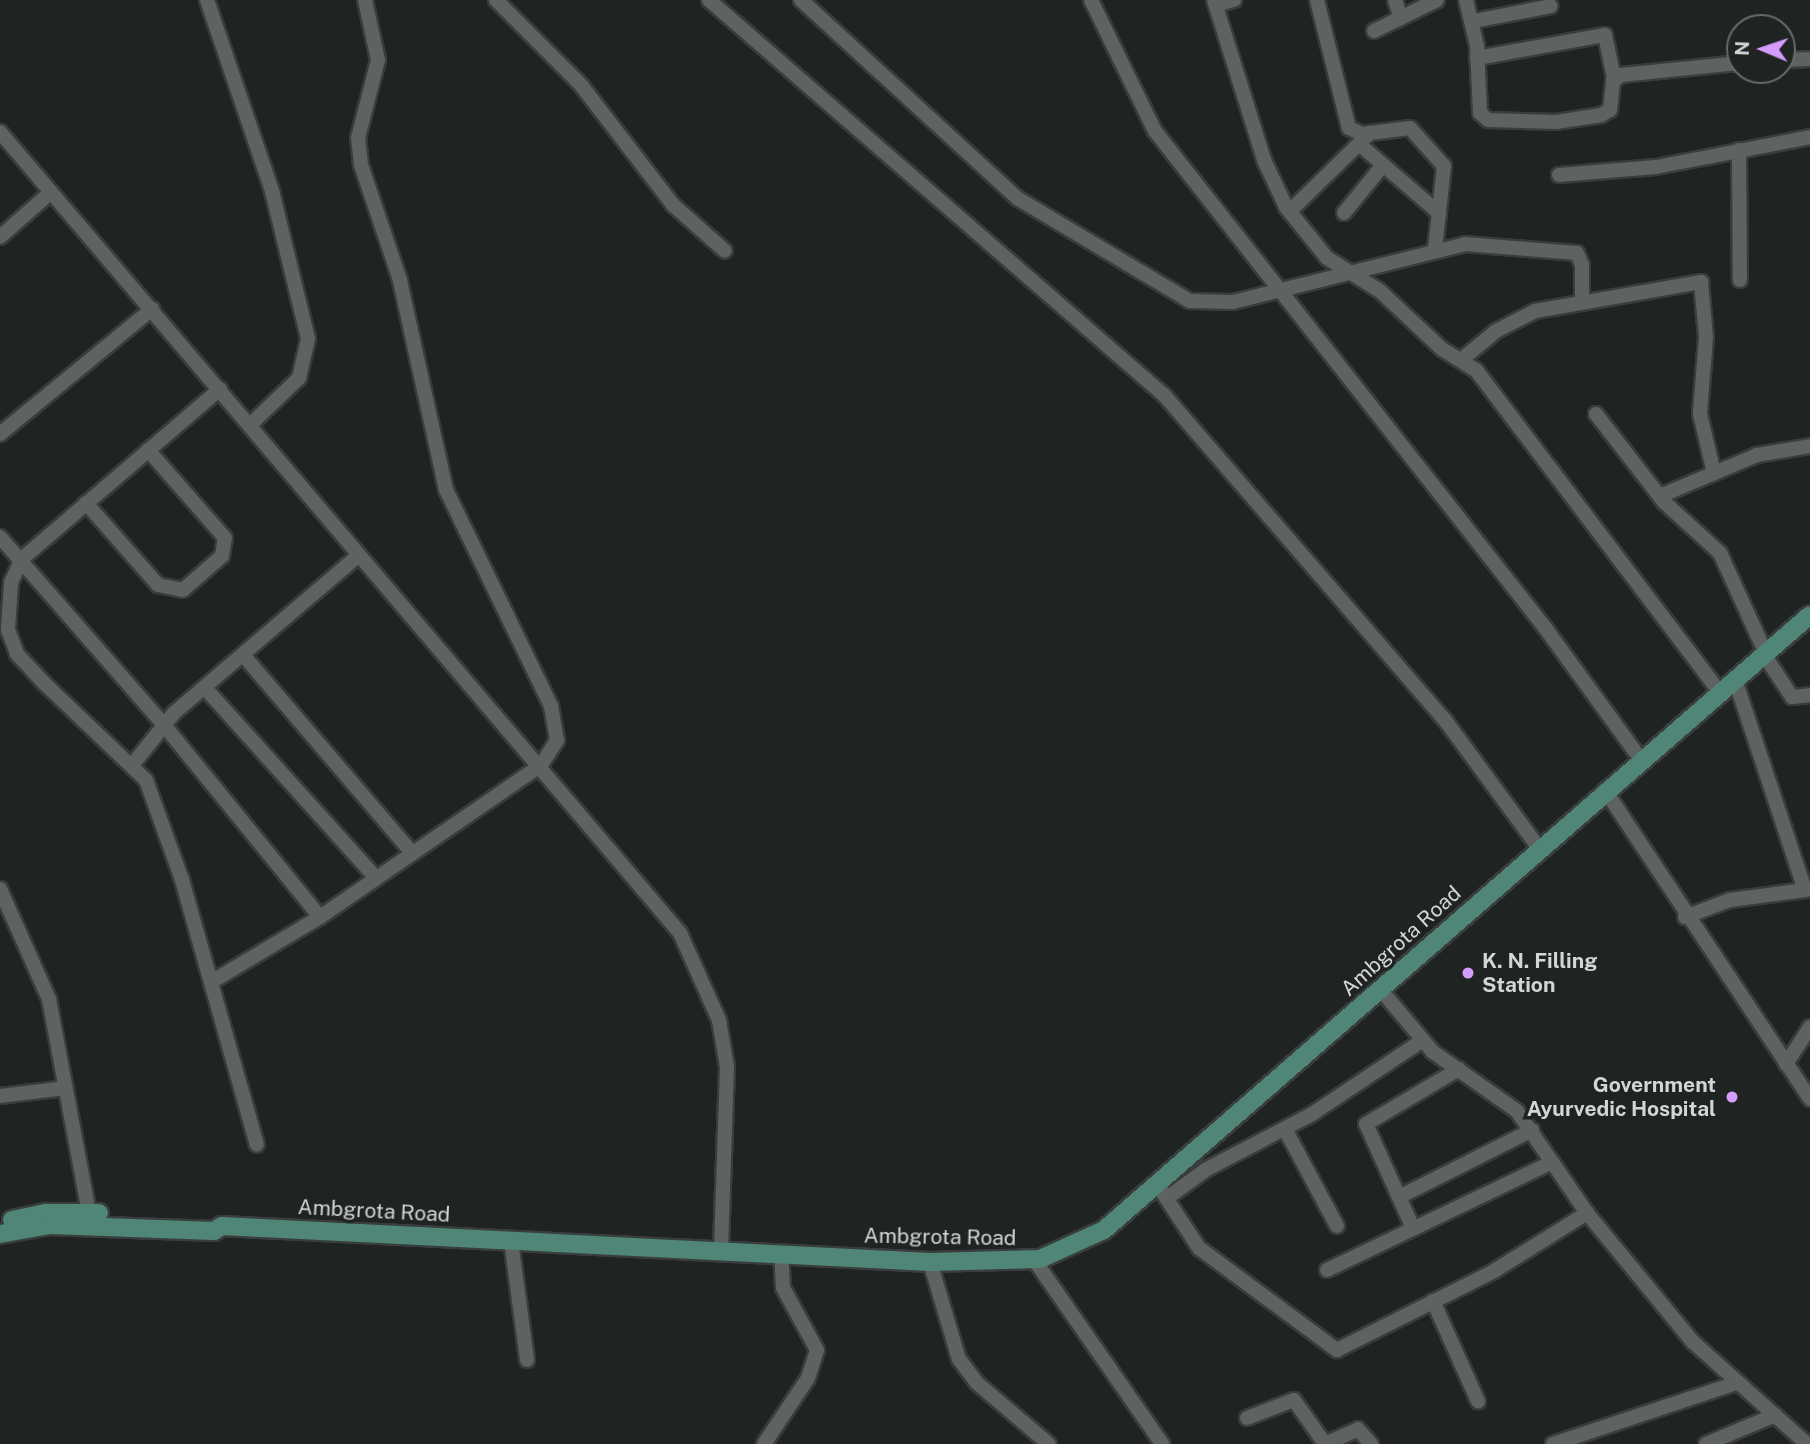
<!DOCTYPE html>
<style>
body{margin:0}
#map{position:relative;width:1810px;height:1444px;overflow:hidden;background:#1f2322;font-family:"Public Sans",sans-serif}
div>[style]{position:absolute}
.roads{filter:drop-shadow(2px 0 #393d3b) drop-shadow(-2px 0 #393d3b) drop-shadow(0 2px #393d3b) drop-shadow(0 -2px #393d3b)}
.minor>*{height:14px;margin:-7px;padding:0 7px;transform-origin:7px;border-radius:7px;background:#5e6361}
.major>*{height:18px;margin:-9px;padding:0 9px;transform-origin:9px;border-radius:9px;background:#4f8677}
.dots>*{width:19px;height:19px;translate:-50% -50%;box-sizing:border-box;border:4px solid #1f2322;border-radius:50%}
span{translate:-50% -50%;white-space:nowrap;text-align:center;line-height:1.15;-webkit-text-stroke:7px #1f2322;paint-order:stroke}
.street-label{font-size:21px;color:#d3d6d5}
.poi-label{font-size:21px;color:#d3d6d5;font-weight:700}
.left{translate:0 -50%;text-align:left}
.right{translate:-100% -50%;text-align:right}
.north{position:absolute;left:1726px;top:14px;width:70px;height:70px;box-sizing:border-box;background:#1f2322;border:2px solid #676b6a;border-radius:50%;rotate:272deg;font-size:19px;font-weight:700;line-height:28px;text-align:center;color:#d3d6d5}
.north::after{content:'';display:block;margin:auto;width:24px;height:32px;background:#d49cfc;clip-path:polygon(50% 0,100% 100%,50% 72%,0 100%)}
</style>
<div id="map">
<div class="roads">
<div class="minor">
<i style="left:207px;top:0;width:202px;rotate:71.2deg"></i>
<i style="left:272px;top:191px;width:152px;rotate:76.3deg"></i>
<i style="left:308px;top:339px;width:40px;rotate:103deg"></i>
<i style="left:299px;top:378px;width:68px;rotate:136.2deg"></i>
<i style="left:496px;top:0;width:120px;rotate:45deg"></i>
<i style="left:581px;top:85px;width:151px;rotate:52.5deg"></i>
<i style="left:673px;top:205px;width:69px;rotate:41.5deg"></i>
<i style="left:709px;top:0;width:604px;rotate:40.97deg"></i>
<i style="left:1165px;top:396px;width:428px;rotate:49.2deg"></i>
<i style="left:1445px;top:720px;width:159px;rotate:53.7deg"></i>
<i style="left:801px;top:0;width:293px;rotate:42.5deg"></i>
<i style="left:1017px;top:198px;width:201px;rotate:30.8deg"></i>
<i style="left:1190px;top:301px;width:43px;rotate:1.3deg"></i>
<i style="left:1233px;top:302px;width:239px;rotate:-14deg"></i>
<i style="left:1465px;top:244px;width:112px;rotate:4.6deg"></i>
<i style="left:1577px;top:253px;width:13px;rotate:67deg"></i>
<i style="left:1582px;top:265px;width:36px;rotate:90deg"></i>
<i style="left:1091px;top:0;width:146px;rotate:64deg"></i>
<i style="left:1155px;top:131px;width:633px;rotate:51.86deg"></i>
<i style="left:1546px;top:629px;width:153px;rotate:54deg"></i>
<i style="left:1214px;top:0;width:168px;rotate:72.6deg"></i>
<i style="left:1264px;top:160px;width:52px;rotate:64.9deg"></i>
<i style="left:1286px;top:207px;width:65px;rotate:51.2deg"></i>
<i style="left:1327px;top:258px;width:62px;rotate:31.9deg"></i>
<i style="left:1380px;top:291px;width:85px;rotate:43.1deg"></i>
<i style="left:1442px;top:349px;width:40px;rotate:32deg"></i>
<i style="left:1476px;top:370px;width:396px;rotate:52.9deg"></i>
<i style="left:1317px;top:0;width:132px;rotate:76deg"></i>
<i style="left:1349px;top:128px;width:14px;rotate:25deg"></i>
<i style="left:1362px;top:134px;width:48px;rotate:-7.1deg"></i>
<i style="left:1410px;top:128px;width:51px;rotate:48.2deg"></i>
<i style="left:1444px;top:166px;width:83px;rotate:96.2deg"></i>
<i style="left:1395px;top:0;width:19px;rotate:72deg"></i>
<i style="left:1466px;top:0;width:47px;rotate:76.6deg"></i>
<i style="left:1477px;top:46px;width:67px;rotate:87.4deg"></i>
<i style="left:1480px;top:113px;width:11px;rotate:41deg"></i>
<i style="left:1488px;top:120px;width:68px;rotate:1.7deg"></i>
<i style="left:1556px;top:122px;width:46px;rotate:-8.8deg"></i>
<i style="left:1601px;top:115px;width:10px;rotate:-29deg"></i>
<i style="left:1610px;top:110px;width:29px;rotate:-84deg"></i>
<i style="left:1613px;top:81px;width:10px;rotate:-37deg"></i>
<i style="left:1621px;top:75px;width:120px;rotate:-5.8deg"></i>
<i style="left:1216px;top:5px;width:19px;rotate:-16deg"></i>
<i style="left:1474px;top:21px;width:78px;rotate:-11deg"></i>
<i style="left:1374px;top:31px;width:70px;rotate:-26.2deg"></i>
<i style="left:1477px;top:58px;width:130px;rotate:-10.2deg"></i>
<i style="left:1605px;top:35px;width:44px;rotate:78.2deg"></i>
<i style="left:1782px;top:60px;width:28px;rotate:-2deg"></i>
<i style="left:0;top:132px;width:1051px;rotate:49.67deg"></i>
<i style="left:680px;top:933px;width:95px;rotate:65.9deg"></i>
<i style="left:719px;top:1020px;width:48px;rotate:80.3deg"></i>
<i style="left:727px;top:1067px;width:185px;rotate:91.9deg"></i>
<i style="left:1359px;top:144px;width:106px;rotate:40.8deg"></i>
<i style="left:1739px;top:150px;width:130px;rotate:89.6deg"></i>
<i style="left:1559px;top:175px;width:97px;rotate:-4.7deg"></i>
<i style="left:1656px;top:167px;width:157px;rotate:-11deg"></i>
<i style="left:1290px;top:211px;width:112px;rotate:-44.3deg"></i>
<i style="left:1344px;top:213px;width:62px;rotate:-50.9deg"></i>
<i style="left:0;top:237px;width:68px;rotate:-41.4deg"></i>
<i style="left:1461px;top:360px;width:45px;rotate:-39.6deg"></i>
<i style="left:1496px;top:331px;width:44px;rotate:-27.1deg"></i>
<i style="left:1535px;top:311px;width:169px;rotate:-9.9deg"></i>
<i style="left:1701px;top:282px;width:55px;rotate:84.8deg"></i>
<i style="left:1706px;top:337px;width:77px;rotate:94.5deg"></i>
<i style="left:1700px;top:414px;width:61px;rotate:76.7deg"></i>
<i style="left:220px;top:389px;width:261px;rotate:139.4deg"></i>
<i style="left:22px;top:559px;width:26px;rotate:115deg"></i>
<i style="left:11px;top:583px;width:47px;rotate:93.7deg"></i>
<i style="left:8px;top:630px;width:26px;rotate:69deg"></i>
<i style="left:17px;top:654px;width:40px;rotate:47deg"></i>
<i style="left:44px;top:683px;width:141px;rotate:43.6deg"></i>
<i style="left:146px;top:780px;width:106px;rotate:70.2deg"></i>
<i style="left:182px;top:880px;width:275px;rotate:74.2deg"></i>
<i style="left:1596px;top:414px;width:111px;rotate:52.3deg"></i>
<i style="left:1664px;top:502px;width:76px;rotate:42.3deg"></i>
<i style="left:1720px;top:553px;width:101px;rotate:65.5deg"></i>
<i style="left:0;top:434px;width:197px;rotate:-39.4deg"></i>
<i style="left:1660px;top:496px;width:105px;rotate:-22.9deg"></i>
<i style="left:1757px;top:455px;width:54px;rotate:-9.6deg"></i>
<i style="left:86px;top:503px;width:109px;rotate:48.7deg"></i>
<i style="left:158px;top:585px;width:25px;rotate:11deg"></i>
<i style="left:183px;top:590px;width:52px;rotate:-41.1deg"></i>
<i style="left:222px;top:556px;width:18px;rotate:-81deg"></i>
<i style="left:225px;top:538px;width:117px;rotate:-131.2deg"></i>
<i style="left:0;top:537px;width:249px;rotate:48.9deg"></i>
<i style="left:164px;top:725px;width:247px;rotate:50.9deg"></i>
<i style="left:244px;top:656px;width:259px;rotate:49.5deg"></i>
<i style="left:1765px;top:656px;width:49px;rotate:56.6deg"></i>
<i style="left:1792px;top:697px;width:18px;rotate:-6deg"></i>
<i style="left:205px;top:688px;width:256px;rotate:48deg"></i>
<i style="left:133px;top:764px;width:65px;rotate:-51.2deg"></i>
<i style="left:174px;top:713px;width:243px;rotate:-40.5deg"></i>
<i style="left:1605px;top:790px;width:371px;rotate:56.4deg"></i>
<i style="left:0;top:889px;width:120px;rotate:66deg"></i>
<i style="left:49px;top:999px;width:218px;rotate:79.4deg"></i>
<i style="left:1685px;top:917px;width:48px;rotate:-20.7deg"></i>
<i style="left:1730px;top:900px;width:76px;rotate:-7.6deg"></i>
<i style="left:1805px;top:890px;width:219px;rotate:-108.4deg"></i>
<i style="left:211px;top:982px;width:127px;rotate:-30.8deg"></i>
<i style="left:320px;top:917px;width:268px;rotate:-34.5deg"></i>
<i style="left:541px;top:765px;width:30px;rotate:-57deg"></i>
<i style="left:557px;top:740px;width:35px;rotate:-100deg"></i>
<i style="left:551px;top:706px;width:240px;rotate:-115.9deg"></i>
<i style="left:446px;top:490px;width:215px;rotate:-102.4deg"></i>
<i style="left:400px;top:280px;width:121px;rotate:-108.7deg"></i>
<i style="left:361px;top:165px;width:27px;rotate:-96deg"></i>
<i style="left:358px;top:138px;width:81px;rotate:-75.6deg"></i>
<i style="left:378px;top:60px;width:61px;rotate:-102.2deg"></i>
<i style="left:1786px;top:1064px;width:44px;rotate:-57deg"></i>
<i style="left:0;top:1096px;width:65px;rotate:-7deg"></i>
<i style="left:1285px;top:1129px;width:110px;rotate:61.8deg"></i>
<i style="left:1157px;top:1184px;width:77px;rotate:56.7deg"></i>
<i style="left:1199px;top:1248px;width:172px;rotate:36.5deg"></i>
<i style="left:1337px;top:1350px;width:176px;rotate:-26.7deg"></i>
<i style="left:1494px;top:1271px;width:110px;rotate:-31.9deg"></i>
<i style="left:1587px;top:1213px;width:124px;rotate:-124.5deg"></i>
<i style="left:1517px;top:1111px;width:103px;rotate:-144.9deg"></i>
<i style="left:1433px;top:1052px;width:81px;rotate:-130deg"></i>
<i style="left:1399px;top:1197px;width:149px;rotate:-26.7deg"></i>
<i style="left:1167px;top:1198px;width:49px;rotate:-35.9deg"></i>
<i style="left:1207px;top:1169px;width:119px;rotate:-27.6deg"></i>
<i style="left:1312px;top:1114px;width:133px;rotate:-33.7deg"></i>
<i style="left:1587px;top:1213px;width:167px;rotate:50.6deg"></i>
<i style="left:1693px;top:1342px;width:153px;rotate:41.8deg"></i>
<i style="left:1413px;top:1228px;width:114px;rotate:-114.3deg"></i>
<i style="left:1366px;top:1124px;width:108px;rotate:-30.6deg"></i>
<i style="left:511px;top:1241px;width:120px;rotate:82.3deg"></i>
<i style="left:1035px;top:1261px;width:223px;rotate:55.2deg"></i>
<i style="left:930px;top:1262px;width:101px;rotate:73.4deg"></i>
<i style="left:959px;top:1359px;width:30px;rotate:53deg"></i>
<i style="left:977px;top:1383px;width:94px;rotate:40.3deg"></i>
<i style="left:1327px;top:1270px;width:250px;rotate:-25.6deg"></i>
<i style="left:1433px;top:1301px;width:110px;rotate:65.8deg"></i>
<i style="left:1247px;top:1418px;width:50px;rotate:-21deg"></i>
<i style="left:1294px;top:1400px;width:54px;rotate:54.8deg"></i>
<i style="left:764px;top:1444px;width:79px;rotate:-56.3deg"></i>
<i style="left:808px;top:1378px;width:29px;rotate:-72deg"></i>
<i style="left:817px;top:1350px;width:71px;rotate:-118.7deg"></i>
<i style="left:783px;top:1288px;width:33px;rotate:-93deg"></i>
<i style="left:1325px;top:1444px;width:36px;rotate:-24deg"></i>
<i style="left:1358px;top:1429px;width:20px;rotate:49deg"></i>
<i style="left:1553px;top:1444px;width:193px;rotate:-18.4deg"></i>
<i style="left:1706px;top:1444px;width:75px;rotate:-22.8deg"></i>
</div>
<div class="major">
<i style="left:12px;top:1220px;width:35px;rotate:-12deg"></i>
<i style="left:46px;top:1213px;width:53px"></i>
<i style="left:0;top:1234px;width:51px;rotate:-10.2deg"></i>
<i style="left:50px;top:1225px;width:164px;rotate:2.1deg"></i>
<i style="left:214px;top:1231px;width:9px;rotate:-32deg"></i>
<i style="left:222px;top:1226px;width:709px;rotate:2.91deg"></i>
<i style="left:930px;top:1262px;width:110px;rotate:-1.6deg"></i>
<i style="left:1040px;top:1259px;width:70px;rotate:-24.4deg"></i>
<i style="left:1104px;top:1230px;width:936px;rotate:-41.06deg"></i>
</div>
</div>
<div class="dots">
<i style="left:1468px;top:973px;background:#d49cfc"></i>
<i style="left:1732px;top:1097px;background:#d49cfc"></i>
</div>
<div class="street-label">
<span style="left:1401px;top:941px;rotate:-42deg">Ambgrota Road</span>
<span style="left:374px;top:1211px;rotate:3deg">Ambgrota Road</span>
<span style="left:940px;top:1237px;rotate:1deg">Ambgrota Road</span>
</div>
<div class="poi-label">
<span class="left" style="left:1482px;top:973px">K. N. Filling<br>Station</span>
<span class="right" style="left:1716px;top:1097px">Government<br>Ayurvedic Hospital</span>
</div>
<div class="north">N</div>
</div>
